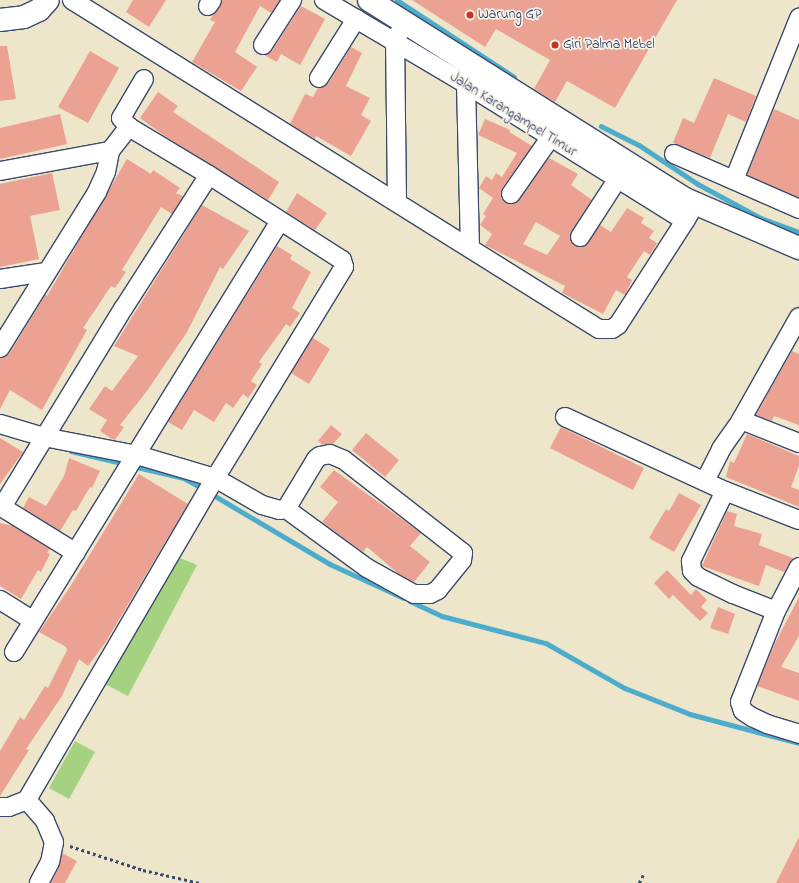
<!DOCTYPE html>
<style>
body{margin:0}
#map{position:relative;width:799px;height:883px;overflow:hidden;background:#ede6ca;font-family:"Indie Flower",sans-serif}
div>[style]{position:absolute}
.green>*{inset:0;background:#a4d280}
.stream>*{height:4.5px;margin:-2.25px;padding:0 2.25px;transform-origin:2.25px;border-radius:2.25px;background:#4daccc}
.building>*{inset:0;background:#eba293}
.path>*{height:2.5px;margin-top:-1.25px;transform-origin:0;background:repeating-linear-gradient(90deg,#3a4a6e 0 3px,transparent 0 6px)}
.roads{filter:drop-shadow(1px 0 #3a4a6e) drop-shadow(-1px 0 #3a4a6e) drop-shadow(0 1px #3a4a6e) drop-shadow(0 -1px #3a4a6e)}
.minor>*{height:18px;margin:-9px;padding:0 9px;transform-origin:9px;border-radius:9px;background:#fff}
.tertiary>*{height:22px;margin:-11px;padding:0 11px;transform-origin:11px;border-radius:11px;background:#fff}
.dots>*{width:11px;height:11px;translate:-50% -50%;box-sizing:border-box;border:2px solid #f7f3e8;border-radius:50%}
span{translate:-50% -50%;white-space:nowrap;text-align:center;line-height:1.15;-webkit-text-stroke:3.5px #f7f3e8;paint-order:stroke}
.poi-label{font-size:14px;color:#1b2f5e}
.left{translate:0 -50%;text-align:left}
.street-label{font-size:14px;color:#1b2f5e}
</style>
<div id="map">
<div class="green">
<i style="clip-path:polygon(180px 558px,197px 565px,128px 696px,101px 682px)"></i>
<i style="clip-path:polygon(75px 741px,95px 752px,69px 799px,49px 788px)"></i>
</div>
<div class="stream">
<i style="left:397px;top:0;width:140px;rotate:33.3deg"></i>
<i style="left:601px;top:126px;width:42px;rotate:26.6deg"></i>
<i style="left:639px;top:145px;width:71px;rotate:33.5deg"></i>
<i style="left:698px;top:184px;width:72px;rotate:28.4deg"></i>
<i style="left:761px;top:218px;width:40px;rotate:20.2deg"></i>
<i style="left:71px;top:451px;width:57px;rotate:13.3deg"></i>
<i style="left:133px;top:466px;width:52px;rotate:13.2deg"></i>
<i style="left:184px;top:478px;width:23px;rotate:29deg"></i>
<i style="left:210px;top:493px;width:139px;rotate:30.6deg"></i>
<i style="left:330px;top:564px;width:81px;rotate:24.7deg"></i>
<i style="left:410px;top:601px;width:35px;rotate:25deg"></i>
<i style="left:442px;top:616px;width:107px;rotate:14.6deg"></i>
<i style="left:546px;top:643px;width:91px;rotate:29.7deg"></i>
<i style="left:625px;top:688px;width:70px;rotate:21.8deg"></i>
<i style="left:690px;top:714px;width:113px;rotate:14.9deg"></i>
</div>
<div class="building">
<i style="clip-path:polygon(133px 0,166px 0,149px 27px,126px 12px)"></i>
<i style="clip-path:polygon(222px 0,280px 0,271px 13px,260px 6px,235px 52px,257px 67px,241px 91px,192px 62px,215px 22px,210px 20px)"></i>
<i style="clip-path:polygon(412px 0,677px 0,615px 108px,567px 81px,555px 102px,534px 89px,550px 60px,496px 29px,485px 47px)"></i>
<i style="clip-path:polygon(301px 6px,325px 19px,300px 65px,281px 54px,277px 62px,264px 55px,272px 51px)"></i>
<i style="clip-path:polygon(0 46px,7px 46px,16px 99px,0 101px)"></i>
<i style="clip-path:polygon(351px 47px,362px 53px,346px 86px,370px 98px,361px 115px,371px 121px,351px 156px,316px 136px,315px 139px,290px 124px,305px 94px,313px 97px,318px 88px,328px 84px)"></i>
<i style="clip-path:polygon(90px 51px,119px 68px,88px 123px,58px 107px)"></i>
<i style="clip-path:polygon(714px 78px,756px 96px,746px 122px,728px 114px,710px 158px,673px 143px,683px 118px,694px 123px)"></i>
<i style="clip-path:polygon(158px 92px,178px 106px,173px 112px,279px 182px,268px 200px,166px 137px,140px 118px)"></i>
<i style="clip-path:polygon(774px 109px,799px 120px,799px 198px,747px 175px)"></i>
<i style="clip-path:polygon(60px 114px,67px 144px,0 159px,0 128px)"></i>
<i style="clip-path:polygon(evenodd,485px 119px,510px 130px,509px 132px,532px 146px,502px 188px,501px 198px,505px 203px,515px 204px,519px 200px,549px 158px,578px 174px,571px 185px,592px 200px,571px 232px,571px 241px,574px 246px,585px 246px,600px 225px,611px 232px,627px 208px,644px 218px,641px 223px,654px 231px,649px 238px,657px 243px,650px 255px,644px 251px,627px 277px,632px 280px,625px 295px,616px 290px,603px 314px,562px 293px,565px 286px,485px 245px,492px 234px,480px 225px,486px 216px,483px 214px,493px 198px,479px 188px,486px 176px,492px 180px,496px 173px,502px 177px,517px 153px,478px 135px,485px 119px,536px 222px,560px 236px,547px 255px,523px 244px,536px 222px)"></i>
<i style="clip-path:polygon(127px 159px,151px 174px,153px 170px,180px 188px,176px 193px,183px 196px,172px 214px,161px 207px,122px 270px,126px 272px,115px 288px,111px 286px,83px 328px,87px 330px,42px 410px,10px 390px,0 409px,0 358px,9px 354px,46px 294px,47px 296px)"></i>
<i style="clip-path:polygon(52px 173px,60px 210px,30px 216px,39px 259px,0 267px,0 184px)"></i>
<i style="clip-path:polygon(297px 193px,327px 213px,315px 230px,286px 212px)"></i>
<i style="clip-path:polygon(202px 205px,249px 231px,223px 269px,220px 267px,187px 332px,147px 391px,120px 425px,124px 427px,115px 440px,112px 439px,100px 431px,107px 420px,89px 409px,105px 386px,112px 391px,138px 356px,114px 346px)"></i>
<i style="clip-path:polygon(277px 246px,292px 255px,290px 259px,311px 272px,292px 308px,300px 313px,290px 327px,286px 324px,259px 362px,262px 364px,251px 381px,257px 385px,248px 398px,243px 394px,233px 408px,226px 403px,214px 422px,194px 410px,182px 430px,168px 422px)"></i>
<i style="clip-path:polygon(313px 338px,330px 349px,309px 384px,291px 373px)"></i>
<i style="clip-path:polygon(792px 351px,799px 354px,799px 425px,774px 416px,772px 421px,756px 415px)"></i>
<i style="clip-path:polygon(331px 425px,342px 434px,333px 444px,323px 445px,318px 441px)"></i>
<i style="clip-path:polygon(561px 427px,644px 468px,633px 490px,550px 448px)"></i>
<i style="clip-path:polygon(366px 433px,399px 460px,385px 477px,352px 450px)"></i>
<i style="clip-path:polygon(747px 434px,799px 456px,799px 466px,791px 487px,799px 490px,799px 507px,726px 477px,730px 461px,734px 463px)"></i>
<i style="clip-path:polygon(0 438px,23px 452px,0 484px)"></i>
<i style="clip-path:polygon(69px 458px,100px 471px,92px 488px,90px 487px,76px 511px,73px 510px,60px 531px,23px 508px,29px 497px,46px 506px,64px 476px)"></i>
<i style="clip-path:polygon(334px 470px,421px 533px,410px 546px,430px 562px,414px 582px,399px 574px,367px 547px,363px 552px,322px 522px,338px 502px,320px 487px)"></i>
<i style="clip-path:polygon(139px 474px,188px 504px,105px 643px,88px 666px,79px 659px,62px 696px,26px 749px,29px 750px,0 796px,0 751px,20px 717px,24px 720px,45px 686px,48px 688px,67px 650px,66px 647px,39px 632px,70px 587px)"></i>
<i style="clip-path:polygon(679px 493px,701px 505px,674px 552px,649px 538px,666px 509px,669px 511px)"></i>
<i style="clip-path:polygon(727px 511px,737px 514px,734px 526px,762px 534px,759px 545px,793px 558px,784px 572px,766px 565px,759px 586px,702px 566px)"></i>
<i style="clip-path:polygon(0 523px,13px 526px,50px 549px,47px 553px,50px 554px,41px 572px,38px 570px,21px 599px,0 586px)"></i>
<i style="clip-path:polygon(667px 570px,691px 595px,696px 589px,707px 600px,701px 607px,708px 613px,700px 621px,673px 595px,669px 599px,654px 583px)"></i>
<i style="clip-path:polygon(799px 597px,799px 636px,781px 667px,799px 673px,799px 701px,757px 686px,775px 643px)"></i>
<i style="clip-path:polygon(718px 607px,735px 614px,728px 634px,710px 628px)"></i>
<i style="clip-path:polygon(799px 837px,799px 883px,776px 883px)"></i>
<i style="clip-path:polygon(62px 853px,77px 861px,65px 883px,51px 883px,59px 867px)"></i>
</div>
<div class="path">
<i style="left:70px;top:846px;width:77px;rotate:18.2deg"></i>
<i style="left:143px;top:870px;width:58px;rotate:12.8deg"></i>
<i style="left:639px;top:883px;width:9px;rotate:-63deg"></i>
</div>
<div class="roads">
<div class="minor">
<i style="left:72px;top:0;width:621px;rotate:31.98deg"></i>
<i style="left:599px;top:329px;width:13px"></i>
<i style="left:612px;top:329px;width:7px;rotate:-34deg"></i>
<i style="left:618px;top:325px;width:124px;rotate:-57.2deg"></i>
<i style="left:324px;top:0;width:165px;rotate:30.6deg"></i>
<i style="left:466px;top:84px;width:258px;rotate:32deg"></i>
<i style="left:685px;top:221px;width:12px;rotate:-59deg"></i>
<i style="left:208px;top:6px;width:7px;rotate:-56deg"></i>
<i style="left:263px;top:45px;width:54px;rotate:-57.2deg"></i>
<i style="left:319px;top:78px;width:70px;rotate:-57.9deg"></i>
<i style="left:129px;top:127px;width:12px;rotate:-132deg"></i>
<i style="left:121px;top:118px;width:45px;rotate:-59.5deg"></i>
<i style="left:674px;top:154px;width:137px;rotate:23.7deg"></i>
<i style="left:0;top:171px;width:112px;rotate:-10.3deg"></i>
<i style="left:110px;top:151px;width:31px;rotate:-52deg"></i>
<i style="left:129px;top:127px;width:93px;rotate:31deg"></i>
<i style="left:209px;top:175px;width:158px;rotate:32.6deg"></i>
<i style="left:342px;top:260px;width:7px;rotate:74deg"></i>
<i style="left:344px;top:267px;width:247px;rotate:121.4deg"></i>
<i style="left:215px;top:478px;width:373px;rotate:120.3deg"></i>
<i style="left:27px;top:800px;width:19px;rotate:159deg"></i>
<i style="left:9px;top:807px;width:9px;rotate:180deg"></i>
<i style="left:734px;top:180px;width:175px;rotate:-68.1deg"></i>
<i style="left:511px;top:194px;width:68px;rotate:-55.1deg"></i>
<i style="left:397px;top:201px;width:159px;rotate:-90.7deg"></i>
<i style="left:395px;top:42px;width:10px;rotate:-66deg"></i>
<i style="left:580px;top:237px;width:68px;rotate:-57deg"></i>
<i style="left:470px;top:248px;width:164px;rotate:-91.4deg"></i>
<i style="left:466px;top:84px;width:9px;rotate:-58deg"></i>
<i style="left:0;top:279px;width:47px;rotate:-8.7deg"></i>
<i style="left:0;top:348px;width:184px;rotate:-58.1deg"></i>
<i style="left:97px;top:192px;width:22px;rotate:-66deg"></i>
<i style="left:106px;top:172px;width:21px;rotate:-79deg"></i>
<i style="left:565px;top:417px;width:176px;rotate:24.8deg"></i>
<i style="left:725px;top:491px;width:79px;rotate:21.4deg"></i>
<i style="left:741px;top:420px;width:62px;rotate:21.6deg"></i>
<i style="left:0;top:424px;width:46px;rotate:16.5deg"></i>
<i style="left:44px;top:437px;width:95px;rotate:11deg"></i>
<i style="left:137px;top:455px;width:81px;rotate:16.4deg"></i>
<i style="left:215px;top:478px;width:54px;rotate:29.9deg"></i>
<i style="left:262px;top:505px;width:18px;rotate:16deg"></i>
<i style="left:279px;top:510px;width:7px;rotate:-8deg"></i>
<i style="left:330px;top:454px;width:15px;rotate:23deg"></i>
<i style="left:344px;top:460px;width:151px;rotate:38deg"></i>
<i style="left:463px;top:553px;width:7px;rotate:98deg"></i>
<i style="left:462px;top:560px;width:38px;rotate:129deg"></i>
<i style="left:438px;top:590px;width:9px;rotate:153deg"></i>
<i style="left:430px;top:594px;width:16px;rotate:180deg"></i>
<i style="left:414px;top:594px;width:54px;rotate:-151deg"></i>
<i style="left:367px;top:568px;width:100px;rotate:-143.9deg"></i>
<i style="left:286px;top:509px;width:58px;rotate:-59deg"></i>
<i style="left:316px;top:459px;width:5px;rotate:-37deg"></i>
<i style="left:320px;top:456px;width:10px;rotate:-11deg"></i>
<i style="left:705px;top:481px;width:36px;rotate:-63deg"></i>
<i style="left:721px;top:449px;width:35px;rotate:-55deg"></i>
<i style="left:741px;top:420px;width:118px;rotate:-60.6deg"></i>
<i style="left:725px;top:491px;width:78px;rotate:115.9deg"></i>
<i style="left:691px;top:561px;width:10px;rotate:84deg"></i>
<i style="left:692px;top:571px;width:8px;rotate:45deg"></i>
<i style="left:698px;top:577px;width:39px;rotate:26deg"></i>
<i style="left:733px;top:594px;width:46px;rotate:21.6deg"></i>
<i style="left:0;top:506px;width:89px;rotate:31.7deg"></i>
<i style="left:2px;top:507px;width:232px;rotate:-58.6deg"></i>
<i style="left:123px;top:309px;width:159px;rotate:-57.3deg"></i>
<i style="left:799px;top:567px;width:50px;rotate:117.6deg"></i>
<i style="left:776px;top:611px;width:98px;rotate:111.6deg"></i>
<i style="left:740px;top:702px;width:9px;rotate:72deg"></i>
<i style="left:743px;top:711px;width:11px;rotate:34deg"></i>
<i style="left:752px;top:717px;width:17px;rotate:25deg"></i>
<i style="left:767px;top:724px;width:34px;rotate:17deg"></i>
<i style="left:0;top:600px;width:39px;rotate:32deg"></i>
<i style="left:14px;top:652px;width:506px;rotate:-58.32deg"></i>
<i style="left:27px;top:800px;width:28px;rotate:49deg"></i>
<i style="left:45px;top:821px;width:23px;rotate:67deg"></i>
<i style="left:54px;top:842px;width:20px;rotate:101deg"></i>
<i style="left:50px;top:862px;width:24px;rotate:118deg"></i>
</div>
<div class="tertiary">
<i style="left:369px;top:0;width:373px;rotate:32.2deg"></i>
<i style="left:685px;top:199px;width:124px;rotate:23.3deg"></i>
<i style="left:0;top:20px;width:24px;rotate:-7deg"></i>
<i style="left:24px;top:17px;width:17px;rotate:-25deg"></i>
<i style="left:39px;top:10px;width:13px;rotate:-48deg"></i>
</div>
</div>
<div class="dots">
<i style="left:470px;top:15px;background:#c8321e"></i>
<i style="left:555px;top:45px;background:#c8321e"></i>
</div>
<div class="poi-label">
<span class="left" style="left:478px;top:15px">Warung GP</span>
<span class="left" style="left:563px;top:45px">Giri Palma Mebel</span>
</div>
<div class="street-label">
<span style="left:513px;top:115px;rotate:32deg">Jalan Karangampel Timur</span>
</div>
</div>
